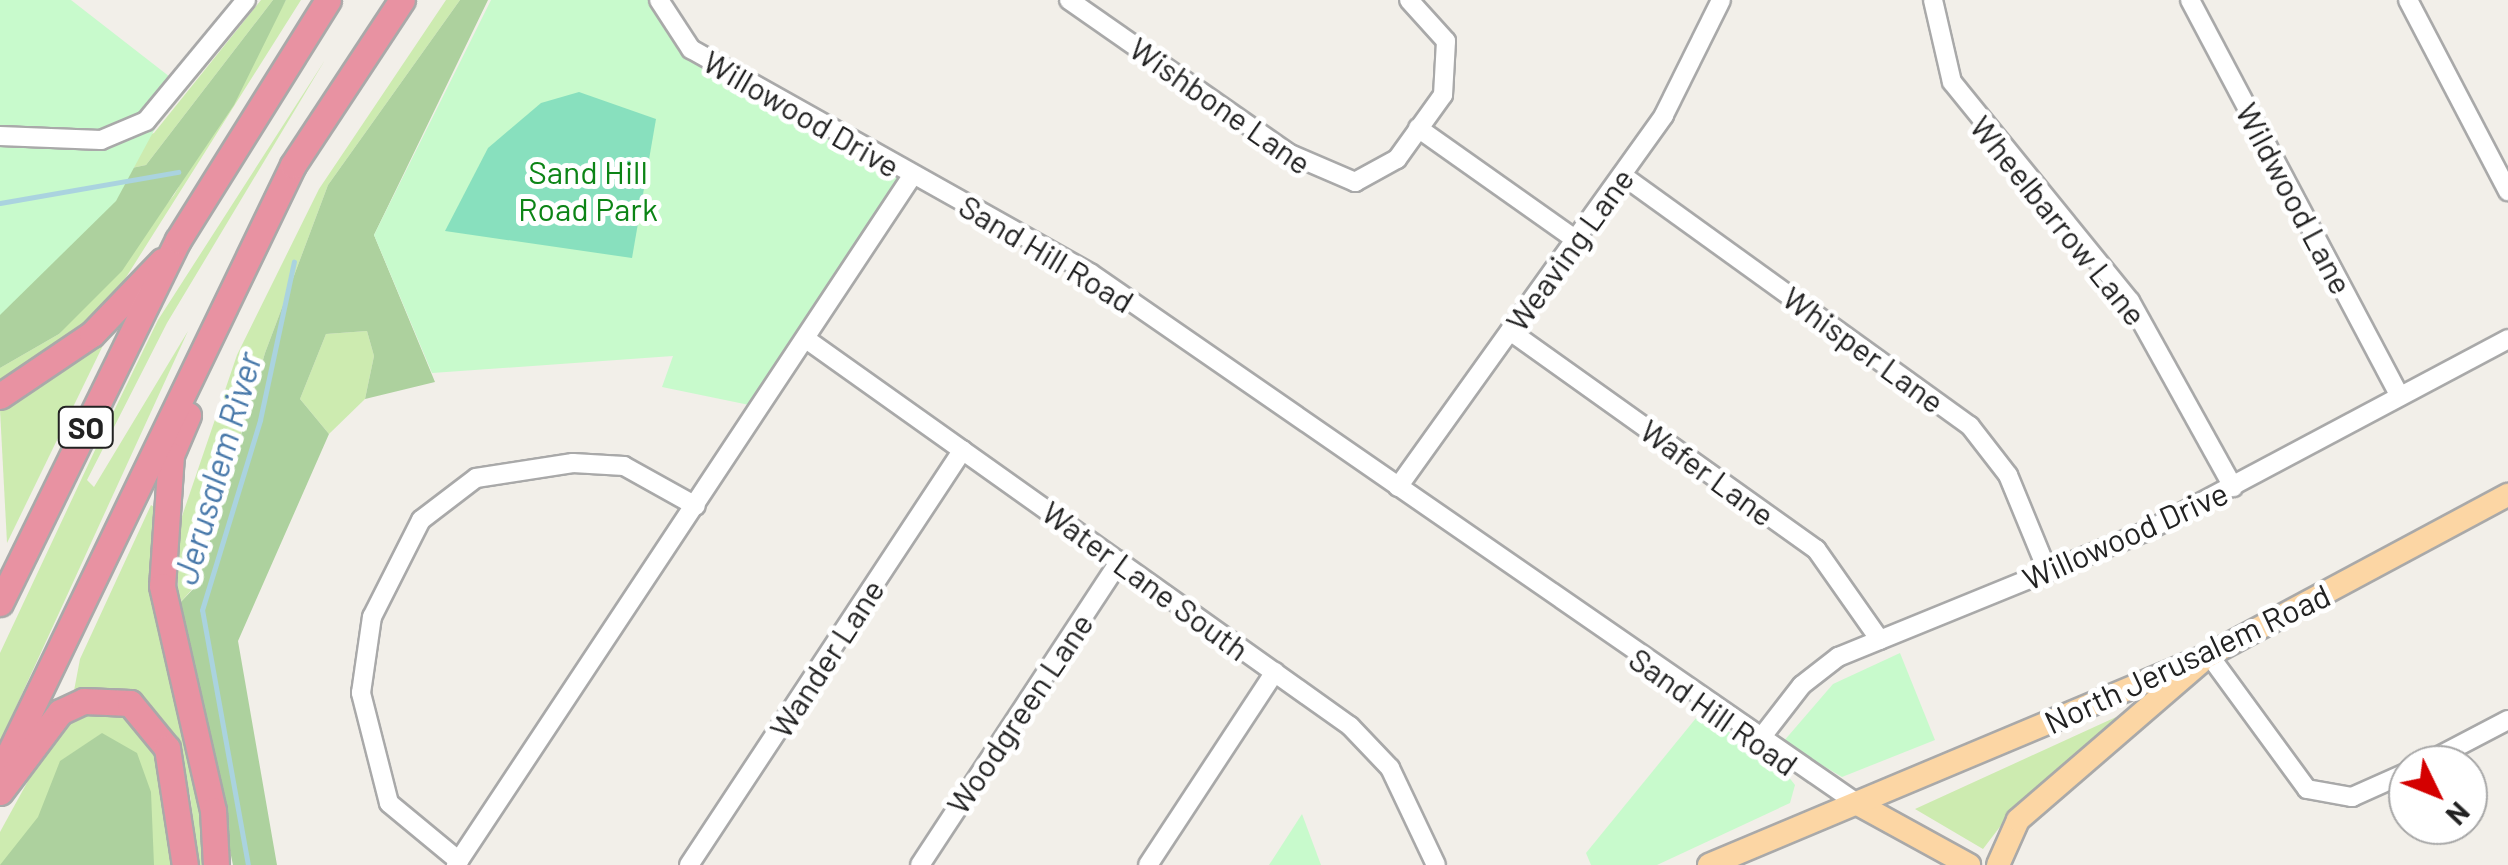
<!DOCTYPE html>
<style>
body{margin:0}
#map{position:relative;width:2508px;height:865px;overflow:hidden;background:#f2efe9;font-family:Barlow,sans-serif}
div>[style]{position:absolute}
.grass>*{inset:0;background:#cdebb0}
.forest>*{inset:0;background:#add19e}
.park>*{inset:0;background:#c8facc}
.pitch>*{inset:0;background:#88e0be}
.stream>*{height:5px;margin:-2.5px;padding:0 2.5px;transform-origin:2.5px;border-radius:2.5px;background:#aad3df}
.roads{filter:drop-shadow(2px 0 #a9a9a9) drop-shadow(-2px 0 #a9a9a9) drop-shadow(0 2px #a9a9a9) drop-shadow(0 -2px #a9a9a9)}
.minor>*{height:18px;margin:-9px;padding:0 9px;transform-origin:9px;border-radius:9px;background:#fff}
.major>*{height:22px;margin:-11px;padding:0 11px;transform-origin:11px;border-radius:11px;background:#fcd6a4}
.highway>*{height:25px;margin:-12.5px;padding:0 12.5px;transform-origin:12.5px;border-radius:12.5px;background:#e892a2}
span{translate:-50% -50%;white-space:nowrap;text-align:center;line-height:1.15;-webkit-text-stroke:10px #fff;paint-order:stroke}
.shield-label span{padding:2px 8px;background:#fff;border:2px solid;border-radius:8px;-webkit-text-stroke-width:0}
.shield-label{font-size:30px;color:#222;font-weight:700}
.street-label{font-size:32px;color:#222}
.park-label{font-size:32px;color:#0c8416}
.water-label{font-size:35px;color:#4a7aab;font-style:italic}
.north{position:absolute;left:2388px;top:745px;width:100px;height:100px;box-sizing:border-box;background:#fff;border:2px solid #a7a7a7;border-radius:50%;rotate:133deg;font-size:28px;font-weight:700;line-height:40px;text-align:center;color:#222}
.north::after{content:'';display:block;margin:auto;width:35px;height:45px;background:#d40000;clip-path:polygon(50% 0,100% 100%,50% 72%,0 100%)}
</style>
<div id="map">
<div class="grass">
<i style="clip-path:polygon(261px 0,273px 0,146px 165px,0 196px,0 152px,108px 151px,154px 133px)"></i>
<i style="clip-path:polygon(286px 0,301px 0,113px 298px,56px 352px,0 387px,0 368px,59px 334px,174px 195px)"></i>
<i style="clip-path:polygon(446px 0,460px 0,328px 185px,265px 353px,196px 585px,178px 605px,178px 528px,237px 355px,319px 189px)"></i>
<i style="clip-path:polygon(325px 60px,167px 323px,87px 480px,94px 487px,188px 331px,0 742px,0 653px,96px 448px,158px 320px)"></i>
<i style="clip-path:polygon(367px 331px,374px 356px,365px 399px,329px 434px,300px 399px,326px 334px)"></i>
<i style="clip-path:polygon(109px 333px,7px 543px,0 410px)"></i>
<i style="clip-path:polygon(151px 505px,157px 509px,209px 865px,199px 865px,190px 795px,165px 722px,141px 699px,73px 696px,80px 659px)"></i>
<i style="clip-path:polygon(2138px 707px,2012px 811px,1983px 849px,1915px 809px)"></i>
<i style="clip-path:polygon(95px 709px,130px 712px,153px 731px,177px 865px,0 865px,0 832px,46px 748px,64px 722px)"></i>
</div>
<div class="forest">
<i style="clip-path:polygon(273px 0,286px 0,234px 105px,122px 271px,59px 334px,0 368px,0 196px,146px 165px)"></i>
<i style="clip-path:polygon(460px 0,488px 0,374px 235px,435px 382px,365px 399px,374px 356px,367px 331px,326px 334px,300px 399px,329px 434px,238px 641px,277px 865px,233px 865px,178px 605px,197px 585px,265px 353px,328px 185px)"></i>
<i style="clip-path:polygon(102px 733px,137px 753px,151px 792px,154px 865px,0 865px,38px 817px,60px 761px)"></i>
</div>
<div class="park">
<i style="clip-path:polygon(0 0,71px 0,179px 84px,116px 201px,0 315px)"></i>
<i style="clip-path:polygon(491px 0,656px 0,674px 36px,909px 177px,759px 407px,662px 387px,673px 356px,432px 373px,374px 235px)"></i>
<i style="clip-path:polygon(1900px 653px,1935px 740px,1842px 777px,1783px 742px,1833px 684px)"></i>
<i style="clip-path:polygon(1701px 712px,1784px 771px,1795px 785px,1790px 803px,1657px 865px,1591px 865px,1586px 853px)"></i>
<i style="clip-path:polygon(1302px 814px,1321px 865px,1269px 865px)"></i>
</div>
<div class="pitch">
<i style="clip-path:polygon(579px 92px,656px 119px,632px 258px,445px 231px,488px 148px,541px 103px)"></i>
</div>
<div class="stream">
<i style="left:0;top:203px;width:181px;rotate:-9.9deg"></i>
<i style="left:248px;top:865px;width:259px;rotate:-100.2deg"></i>
<i style="left:202px;top:610px;width:199px;rotate:-73deg"></i>
<i style="left:260px;top:420px;width:162px;rotate:-77.9deg"></i>
</div>
<div class="roads">
<div class="minor">
<i style="left:659px;top:0;width:59px;rotate:56.9deg"></i>
<i style="left:691px;top:49px;width:458px;rotate:29.3deg"></i>
<i style="left:1090px;top:273px;width:934px;rotate:34.66deg"></i>
<i style="left:1069px;top:0;width:269px;rotate:34.9deg"></i>
<i style="left:1290px;top:154px;width:71px;rotate:23.3deg"></i>
<i style="left:1355px;top:182px;width:48px;rotate:-28.7deg"></i>
<i style="left:1397px;top:159px;width:79px;rotate:-54.3deg"></i>
<i style="left:1443px;top:95px;width:54px;rotate:-86.8deg"></i>
<i style="left:1446px;top:41px;width:55px;rotate:-132.1deg"></i>
<i style="left:1933px;top:0;width:84px;rotate:77deg"></i>
<i style="left:1952px;top:82px;width:282px;rotate:50.9deg"></i>
<i style="left:2130px;top:301px;width:213px;rotate:61deg"></i>
<i style="left:2190px;top:0;width:448px;rotate:62.1deg"></i>
<i style="left:2408px;top:0;width:216px;rotate:62.4deg"></i>
<i style="left:1418px;top:128px;width:192px;rotate:35.3deg"></i>
<i style="left:0;top:136px;width:101px;rotate:2.3deg"></i>
<i style="left:101px;top:140px;width:49px;rotate:-22.9deg"></i>
<i style="left:146px;top:121px;width:157px;rotate:-50.4deg"></i>
<i style="left:1622px;top:175px;width:429px;rotate:35.8deg"></i>
<i style="left:1970px;top:426px;width:62px;rotate:52.2deg"></i>
<i style="left:2008px;top:475px;width:105px;rotate:67.6deg"></i>
<i style="left:1510px;top:331px;width:376px;rotate:35.5deg"></i>
<i style="left:1816px;top:549px;width:111px;rotate:54.9deg"></i>
<i style="left:806px;top:339px;width:668px;rotate:35.43deg"></i>
<i style="left:1350px;top:726px;width:58px;rotate:46.4deg"></i>
<i style="left:1390px;top:768px;width:107px;rotate:64.6deg"></i>
<i style="left:1398px;top:487px;width:457px;rotate:-54.4deg"></i>
<i style="left:1664px;top:115px;width:128px;rotate:-63.6deg"></i>
<i style="left:2209px;top:655px;width:166px;rotate:53.8deg"></i>
<i style="left:2307px;top:789px;width:46px;rotate:10.1deg"></i>
<i style="left:2352px;top:797px;width:61px;rotate:-24.1deg"></i>
<i style="left:1757px;top:743px;width:73px;rotate:-52.2deg"></i>
<i style="left:1802px;top:685px;width:46px;rotate:-37.9deg"></i>
<i style="left:1838px;top:657px;width:336px;rotate:-22.2deg"></i>
<i style="left:2149px;top:530px;width:407px;rotate:-28deg"></i>
<i style="left:2422px;top:765px;width:97px;rotate:-27.6deg"></i>
<i style="left:459px;top:861px;width:91px;rotate:-140.4deg"></i>
<i style="left:389px;top:803px;width:114px;rotate:-104.3deg"></i>
<i style="left:361px;top:693px;width:77px;rotate:-81.8deg"></i>
<i style="left:372px;top:617px;width:109px;rotate:-63.2deg"></i>
<i style="left:421px;top:520px;width:69px;rotate:-37.4deg"></i>
<i style="left:476px;top:478px;width:98px;rotate:-8.8deg"></i>
<i style="left:573px;top:463px;width:51px;rotate:3.4deg"></i>
<i style="left:624px;top:466px;width:82px;rotate:29.1deg"></i>
<i style="left:456px;top:865px;width:826px;rotate:-56.5deg"></i>
<i style="left:689px;top:865px;width:497px;rotate:-56.6deg"></i>
<i style="left:920px;top:865px;width:364px;rotate:-56.7deg"></i>
<i style="left:1148px;top:865px;width:231px;rotate:-56.7deg"></i>
</div>
<div class="major">
<i style="left:1858px;top:804px;width:127px;rotate:28.8deg"></i>
<i style="left:1709px;top:865px;width:542px;rotate:-22.78deg"></i>
<i style="left:2209px;top:655px;width:339px;rotate:-28.2deg"></i>
<i style="left:1998px;top:865px;width:49px;rotate:-66deg"></i>
<i style="left:2018px;top:820px;width:240px;rotate:-40.8deg"></i>
</div>
<div class="highway">
<i style="left:0;top:396px;width:111px;rotate:-34deg"></i>
<i style="left:92px;top:334px;width:101px;rotate:-46.2deg"></i>
<i style="left:188px;top:415px;width:43px;rotate:113deg"></i>
<i style="left:171px;top:455px;width:131px;rotate:93.9deg"></i>
<i style="left:162px;top:586px;width:230px;rotate:77.2deg"></i>
<i style="left:213px;top:810px;width:55px;rotate:86.9deg"></i>
<i style="left:0;top:603px;width:404px;rotate:-63.9deg"></i>
<i style="left:178px;top:240px;width:283px;rotate:-58deg"></i>
<i style="left:0;top:773px;width:675px;rotate:-64.27deg"></i>
<i style="left:293px;top:165px;width:198px;rotate:-56.6deg"></i>
<i style="left:0;top:792px;width:100px;rotate:-53.1deg"></i>
<i style="left:60px;top:712px;width:26px;rotate:-25deg"></i>
<i style="left:84px;top:701px;width:46px;rotate:2.5deg"></i>
<i style="left:130px;top:703px;width:58px;rotate:50.6deg"></i>
<i style="left:167px;top:748px;width:118px;rotate:81.3deg"></i>
</div>
</div>
<div class="shield-label">
<span style="left:86px;top:427px">SO</span>
</div>
<div class="street-label">
<span style="left:1221px;top:105px;rotate:35deg">Wishbone Lane</span>
<span style="left:802px;top:113px;rotate:30deg">Willowood Drive</span>
<span style="left:2295px;top:198px;rotate:62deg">Wildwood Lane</span>
<span style="left:2059px;top:220px;rotate:51deg">Wheelbarrow Lane</span>
<span style="left:1569px;top:249px;rotate:-54deg">Weaving Lane</span>
<span style="left:1047px;top:253px;rotate:31deg">Sand Hill Road</span>
<span style="left:1864px;top:349px;rotate:36deg">Whisper Lane</span>
<span style="left:1708px;top:472px;rotate:36deg">Wafer Lane</span>
<span style="left:2125px;top:535px;rotate:-24deg">Willowood Drive</span>
<span style="left:1146px;top:580px;rotate:36deg">Water Lane South</span>
<span style="left:826px;top:658px;rotate:-57deg">Wander Lane</span>
<span style="left:2187px;top:658px;rotate:-25deg">North Jerusalem Road</span>
<span style="left:1714px;top:711px;rotate:35deg">Sand Hill Road</span>
<span style="left:1019px;top:713px;rotate:-56deg">Woodgreen Lane</span>
</div>
<div class="park-label">
<span style="left:588px;top:190px">Sand Hill<br>Road Park</span>
</div>
<div class="water-label">
<span style="left:216px;top:468px;rotate:-74deg">Jerusalem River</span>
</div>
<div class="north">N</div>
</div>
